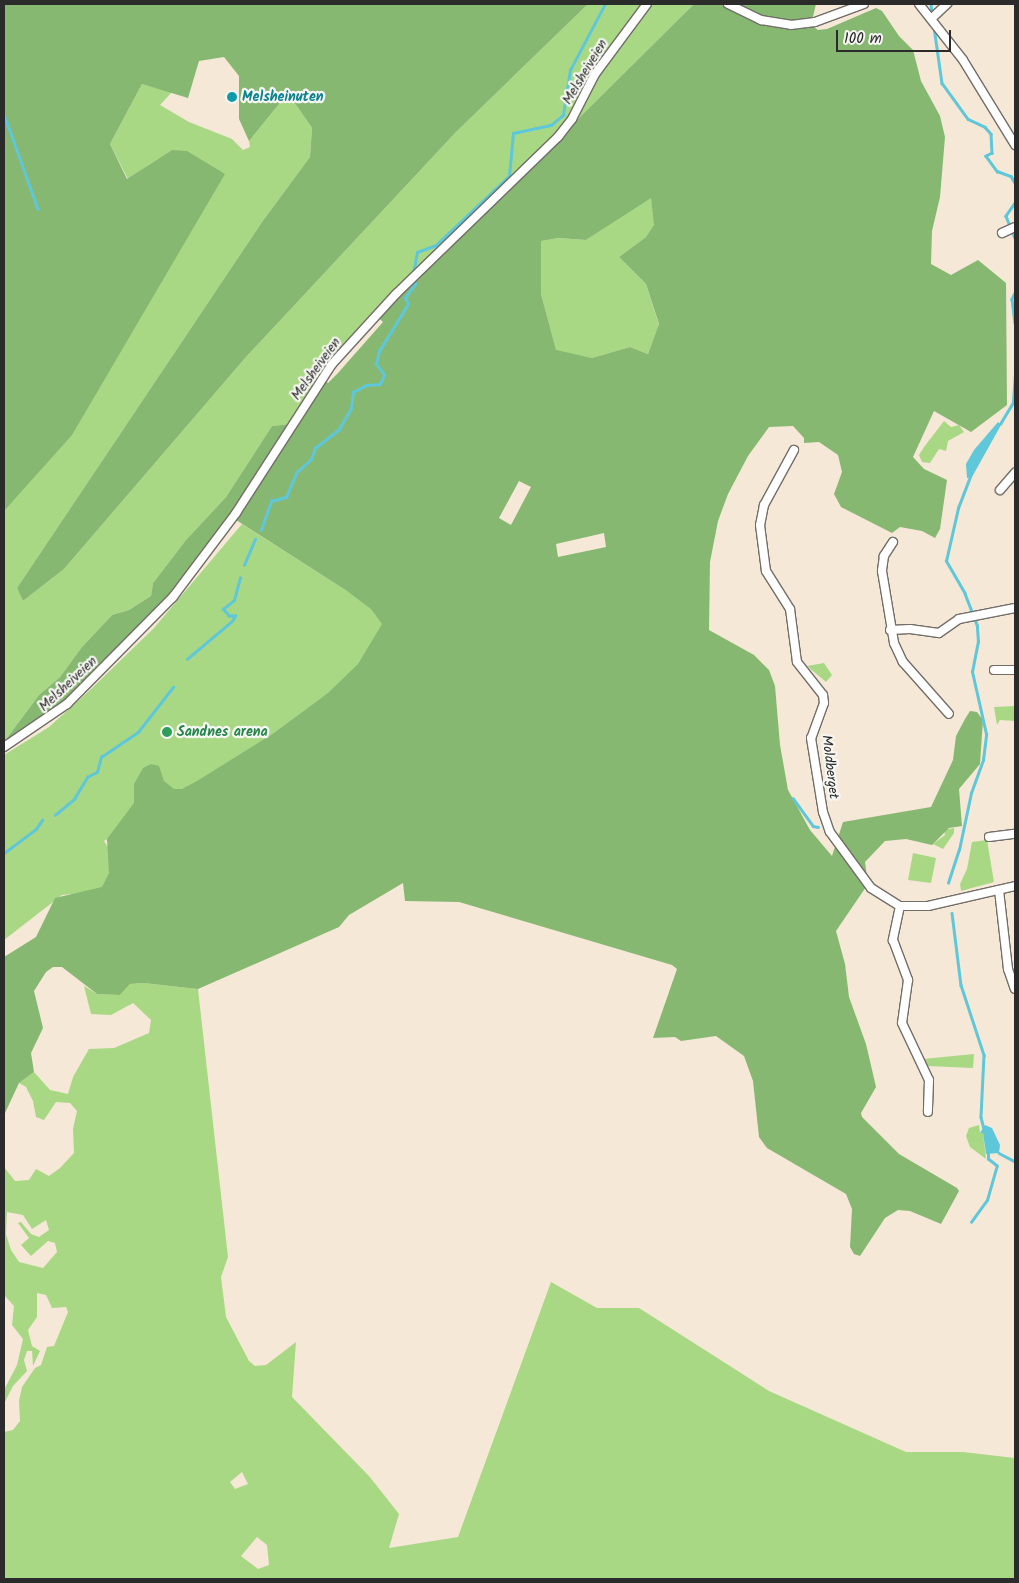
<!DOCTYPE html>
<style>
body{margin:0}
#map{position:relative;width:1019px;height:1583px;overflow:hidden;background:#f5e8d7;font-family:Kalam,sans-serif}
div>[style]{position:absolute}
.green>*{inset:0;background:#a9d885}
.forest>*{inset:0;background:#86b872}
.water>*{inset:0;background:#5ec7da}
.stream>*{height:2.5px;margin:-1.25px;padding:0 1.25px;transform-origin:1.25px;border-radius:1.25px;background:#5ec7da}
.roads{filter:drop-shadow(1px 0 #726d67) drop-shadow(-1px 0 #726d67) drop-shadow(0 1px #726d67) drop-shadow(0 -1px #726d67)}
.street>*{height:8px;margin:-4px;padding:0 4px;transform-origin:4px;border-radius:4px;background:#fff}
.dots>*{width:14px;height:14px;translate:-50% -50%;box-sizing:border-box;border:2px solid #f6f6f2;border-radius:50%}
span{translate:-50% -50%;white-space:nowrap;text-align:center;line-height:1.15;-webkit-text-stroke:4.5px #f6f6f2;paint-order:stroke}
.street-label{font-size:14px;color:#2b2b2b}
.culture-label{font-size:14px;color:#0d838f;font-weight:700}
.left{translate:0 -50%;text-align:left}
.leisure-label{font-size:14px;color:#27864d;font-weight:700}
.frame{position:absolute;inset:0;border:5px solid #2b2b2b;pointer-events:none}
.scale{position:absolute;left:836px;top:30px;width:115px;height:22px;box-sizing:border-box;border:2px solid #2b2b2b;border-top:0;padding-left:6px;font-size:15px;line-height:18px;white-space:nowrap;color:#2b2b2b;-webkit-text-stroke:4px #f6f6f2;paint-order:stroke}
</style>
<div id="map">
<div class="green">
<i style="clip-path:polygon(588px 4px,694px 4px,378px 317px,325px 380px,300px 423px,272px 426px,226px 497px,186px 540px,153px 583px,151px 596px,129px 610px,112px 615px,82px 647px,60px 677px,39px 695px,4px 742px,4px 511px,172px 150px,128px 179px,110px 144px,142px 84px,172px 92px,160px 105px,189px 122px,232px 139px,243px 150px,250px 147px,249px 141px,288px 93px,312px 128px,310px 157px,262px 222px,17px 588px,23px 601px,64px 569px,246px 357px,456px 132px)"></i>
<i style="clip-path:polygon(651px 197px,655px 225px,646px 237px,619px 257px,646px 284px,659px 325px,648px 354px,630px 347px,592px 358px,556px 351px,541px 294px,541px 241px,559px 238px,586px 240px)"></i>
<i style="clip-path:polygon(944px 421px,951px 427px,959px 425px,964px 432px,948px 441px,946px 451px,939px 449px,930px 463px,922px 462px,919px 455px,924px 447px)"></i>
<i style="clip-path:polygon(242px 524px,399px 624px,287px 738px,104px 841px,113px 855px,115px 868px,103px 891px,62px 895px,4px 940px,4px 755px,49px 727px,89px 691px,154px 628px)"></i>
<i style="clip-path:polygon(824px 663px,832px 675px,826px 682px,807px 666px)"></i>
<i style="clip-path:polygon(1015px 706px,1015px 721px,1000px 720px,997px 725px,994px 707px)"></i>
<i style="clip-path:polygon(954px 828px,954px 833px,943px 849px,933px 844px,945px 835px,944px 830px)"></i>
<i style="clip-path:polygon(987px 840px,994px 882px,961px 891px,960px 884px,967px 869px,972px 842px)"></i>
<i style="clip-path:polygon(913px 853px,936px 858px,931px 883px,908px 880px)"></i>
<i style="clip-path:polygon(evenodd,143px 983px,198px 989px,228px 1257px,221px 1277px,226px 1317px,249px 1361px,255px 1366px,266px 1365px,296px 1342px,292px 1397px,369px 1476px,399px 1514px,389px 1548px,458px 1537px,551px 1282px,597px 1308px,639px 1308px,769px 1391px,906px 1452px,963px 1452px,1015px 1458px,1015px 1579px,4px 1579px,4px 1432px,13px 1430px,20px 1421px,19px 1401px,22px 1387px,35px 1368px,41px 1365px,47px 1347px,54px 1346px,68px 1312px,66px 1307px,52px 1308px,46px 1295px,37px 1293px,37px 1317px,28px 1330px,32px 1346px,40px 1351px,33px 1366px,32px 1351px,27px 1351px,24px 1360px,27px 1371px,13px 1386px,4px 1404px,4px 1390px,17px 1365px,23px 1339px,12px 1325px,14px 1306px,4px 1295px,4px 1167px,15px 1181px,29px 1180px,36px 1169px,49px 1176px,60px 1168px,74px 1153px,73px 1129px,77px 1111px,70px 1103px,56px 1102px,44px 1120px,36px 1117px,33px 1101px,26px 1087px,19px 1083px,34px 1072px,50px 1090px,68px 1094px,73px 1077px,89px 1049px,114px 1048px,149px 1033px,151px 1020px,133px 1003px,111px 1015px,91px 1014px,84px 986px,97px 994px,120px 995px,130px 984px,143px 983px,7px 1212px,23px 1215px,32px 1229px,46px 1220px,49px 1230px,39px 1237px,31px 1234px,21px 1222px,18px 1223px,29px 1238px,21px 1245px,31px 1256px,48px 1241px,55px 1243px,57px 1252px,43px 1268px,19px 1262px,11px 1250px,6px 1234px,7px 1212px,143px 983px,242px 1472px,248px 1484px,235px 1489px,230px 1482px,242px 1472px,143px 983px,257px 1537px,267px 1545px,269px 1565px,258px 1569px,241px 1556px,257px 1537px)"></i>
<i style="clip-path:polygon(974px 1054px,973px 1068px,927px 1066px,923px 1059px)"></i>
<i style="clip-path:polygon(979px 1125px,980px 1133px,983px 1133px,986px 1159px,970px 1147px,966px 1136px,969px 1128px)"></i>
</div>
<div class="forest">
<i style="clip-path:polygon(4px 4px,588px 4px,456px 132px,246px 357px,64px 569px,23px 601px,17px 588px,262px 222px,310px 157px,312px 128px,288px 93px,249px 141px,239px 119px,239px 76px,224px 57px,199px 61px,188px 98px,142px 84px,110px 144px,127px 179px,172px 150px,187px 151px,225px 174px,72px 435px,4px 511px)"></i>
<i style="clip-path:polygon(evenodd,694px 4px,816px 4px,811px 25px,818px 30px,827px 29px,876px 8px,882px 11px,899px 36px,913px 50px,921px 81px,940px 116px,945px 137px,940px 197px,932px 231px,931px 264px,951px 275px,978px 260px,1006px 283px,1007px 405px,971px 432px,934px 411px,913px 457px,924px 469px,947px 480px,940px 529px,935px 538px,922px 531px,900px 527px,892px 533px,841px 507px,834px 494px,842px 472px,838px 455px,819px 442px,804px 443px,804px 438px,793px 426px,769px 427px,748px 456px,728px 494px,718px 521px,710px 562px,709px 630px,754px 655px,769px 670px,775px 686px,780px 745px,788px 790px,810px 830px,832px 856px,843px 822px,931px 807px,953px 760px,956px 736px,965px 719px,970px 711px,977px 712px,983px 720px,980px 764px,959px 789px,962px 826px,949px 828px,932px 845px,906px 839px,885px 841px,865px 862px,868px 884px,836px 931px,845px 964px,849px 997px,866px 1044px,876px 1087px,861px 1113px,862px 1117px,899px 1154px,957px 1188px,959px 1191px,941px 1224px,910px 1211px,898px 1210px,885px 1218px,860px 1256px,854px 1254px,850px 1247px,852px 1209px,846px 1194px,767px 1148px,759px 1137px,753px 1081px,744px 1056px,716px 1036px,681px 1041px,675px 1037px,653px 1038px,677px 969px,672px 965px,459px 902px,405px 901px,403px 883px,349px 915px,339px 927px,198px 989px,143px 983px,130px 984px,120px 995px,97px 994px,62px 967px,53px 967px,46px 972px,34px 991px,43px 1028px,31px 1053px,34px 1072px,19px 1083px,5px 1113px,4px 1167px,4px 957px,36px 937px,55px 898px,102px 887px,109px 873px,107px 839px,134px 803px,134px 784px,143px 768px,151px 764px,159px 766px,164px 781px,174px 789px,182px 789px,197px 781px,274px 733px,328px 693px,358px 664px,382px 624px,371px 609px,347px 591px,233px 518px,173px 593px,61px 703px,4px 742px,39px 695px,60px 677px,82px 647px,112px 615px,129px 610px,151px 596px,153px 583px,186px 540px,226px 497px,272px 426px,300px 423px,325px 380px,328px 383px,338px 373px,383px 322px,378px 317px,694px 4px,651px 198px,654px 225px,646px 237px,619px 257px,646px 284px,659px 324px,648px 354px,630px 347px,592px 358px,556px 350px,541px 294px,541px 241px,559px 238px,586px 240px,651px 198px,694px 4px,519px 481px,531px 487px,511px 525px,499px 518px,519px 481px,694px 4px,604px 533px,606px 547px,558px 557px,556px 544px,604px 533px)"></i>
</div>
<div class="water">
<i style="clip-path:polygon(998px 422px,1001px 425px,972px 477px,967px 478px,966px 464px,974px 450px)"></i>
<i style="clip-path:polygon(985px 1125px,992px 1128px,1000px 1145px,999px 1153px,986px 1154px,983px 1133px,980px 1133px)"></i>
</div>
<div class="stream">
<i style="left:931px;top:4px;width:10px;rotate:84deg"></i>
<i style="left:934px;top:27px;width:57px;rotate:81.9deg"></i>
<i style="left:942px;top:83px;width:44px;rotate:54.2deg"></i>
<i style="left:968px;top:119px;width:19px;rotate:25deg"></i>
<i style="left:985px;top:127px;width:9px;rotate:49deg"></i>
<i style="left:991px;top:134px;width:19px;rotate:87deg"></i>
<i style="left:992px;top:153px;width:7px;rotate:153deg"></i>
<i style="left:986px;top:156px;width:19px;rotate:54deg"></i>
<i style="left:997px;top:171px;width:15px;rotate:20deg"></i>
<i style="left:1011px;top:176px;width:8px;rotate:60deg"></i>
<i style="left:4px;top:114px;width:101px;rotate:70.3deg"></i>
<i style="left:1015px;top:203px;width:16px;rotate:125deg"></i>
<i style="left:1006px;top:216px;width:24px;rotate:68deg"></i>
<i style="left:413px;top:273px;width:21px;rotate:-79deg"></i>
<i style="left:417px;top:252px;width:20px;rotate:-20deg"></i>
<i style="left:436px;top:245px;width:100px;rotate:-43.4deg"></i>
<i style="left:509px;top:176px;width:43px;rotate:-84.7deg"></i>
<i style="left:513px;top:133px;width:39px;rotate:-12deg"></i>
<i style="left:551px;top:125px;width:16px;rotate:-40deg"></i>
<i style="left:563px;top:115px;width:46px;rotate:-81.2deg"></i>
<i style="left:570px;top:70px;width:75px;rotate:-62.1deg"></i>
<i style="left:1015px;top:293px;width:7px;rotate:117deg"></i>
<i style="left:1012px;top:299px;width:24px;rotate:83deg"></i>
<i style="left:1000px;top:424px;width:26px;rotate:-59deg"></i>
<i style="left:1013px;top:402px;width:30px;rotate:-86deg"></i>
<i style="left:261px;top:530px;width:31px;rotate:-71deg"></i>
<i style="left:271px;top:501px;width:16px;rotate:-15deg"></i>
<i style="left:286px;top:497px;width:26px;rotate:-67deg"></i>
<i style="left:296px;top:473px;width:21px;rotate:-43deg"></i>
<i style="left:311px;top:459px;width:12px;rotate:-70deg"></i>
<i style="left:315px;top:448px;width:31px;rotate:-38deg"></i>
<i style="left:339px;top:429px;width:24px;rotate:-60deg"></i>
<i style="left:351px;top:408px;width:16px;rotate:-83deg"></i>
<i style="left:353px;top:392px;width:15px;rotate:-28deg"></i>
<i style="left:366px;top:385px;width:14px;rotate:-4deg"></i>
<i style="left:380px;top:384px;width:10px;rotate:-66deg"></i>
<i style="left:384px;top:375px;width:14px;rotate:-126deg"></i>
<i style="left:376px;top:364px;width:13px;rotate:-77deg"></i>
<i style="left:379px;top:351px;width:55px;rotate:-58.3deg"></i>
<i style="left:408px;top:304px;width:7px;rotate:-117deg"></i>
<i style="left:405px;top:298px;width:17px;rotate:-54deg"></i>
<i style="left:415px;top:284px;width:5px;rotate:-101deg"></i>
<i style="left:244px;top:565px;width:28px;rotate:-67deg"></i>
<i style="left:187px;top:659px;width:59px;rotate:-40.2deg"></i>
<i style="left:232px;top:621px;width:6px;rotate:-59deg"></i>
<i style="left:235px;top:616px;width:6px;rotate:180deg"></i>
<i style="left:229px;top:616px;width:9px;rotate:-131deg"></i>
<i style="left:223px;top:609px;width:14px;rotate:-39deg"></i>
<i style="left:234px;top:600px;width:23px;rotate:-75deg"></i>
<i style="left:793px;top:798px;width:34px;rotate:54deg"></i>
<i style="left:813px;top:826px;width:5px;rotate:11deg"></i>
<i style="left:55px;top:815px;width:25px;rotate:-40deg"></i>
<i style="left:74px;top:799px;width:26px;rotate:-59deg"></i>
<i style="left:87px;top:777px;width:11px;rotate:-27deg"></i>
<i style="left:97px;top:772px;width:16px;rotate:-75deg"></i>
<i style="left:101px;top:757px;width:45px;rotate:-34deg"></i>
<i style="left:138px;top:732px;width:57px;rotate:-52.1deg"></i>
<i style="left:4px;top:853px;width:40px;rotate:-37deg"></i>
<i style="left:36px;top:829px;width:11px;rotate:-56deg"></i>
<i style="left:948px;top:883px;width:35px;rotate:-72deg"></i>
<i style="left:959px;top:850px;width:58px;rotate:-78.1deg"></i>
<i style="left:971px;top:793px;width:35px;rotate:-70deg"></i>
<i style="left:983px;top:760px;width:26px;rotate:-83deg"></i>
<i style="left:986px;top:734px;width:64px;rotate:-102.7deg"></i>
<i style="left:972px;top:672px;width:31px;rotate:-79deg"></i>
<i style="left:978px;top:642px;width:16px;rotate:-94deg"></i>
<i style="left:977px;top:626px;width:34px;rotate:-111deg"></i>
<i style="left:965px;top:594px;width:38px;rotate:-120deg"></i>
<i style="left:946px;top:561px;width:54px;rotate:-77.2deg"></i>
<i style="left:958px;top:508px;width:34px;rotate:-69deg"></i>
<i style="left:952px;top:913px;width:73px;rotate:82.9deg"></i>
<i style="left:961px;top:985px;width:74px;rotate:71.8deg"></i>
<i style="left:984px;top:1055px;width:62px;rotate:92.8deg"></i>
<i style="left:981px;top:1117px;width:12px;rotate:76deg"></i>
<i style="left:999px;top:1153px;width:17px;rotate:28deg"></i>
<i style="left:971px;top:1222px;width:27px;rotate:-54deg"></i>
<i style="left:987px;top:1200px;width:35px;rotate:-74deg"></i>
<i style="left:997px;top:1166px;width:11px;rotate:-142deg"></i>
<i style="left:988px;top:1159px;width:8px;rotate:-90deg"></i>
</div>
<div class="roads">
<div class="street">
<i style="left:728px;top:4px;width:37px;rotate:26deg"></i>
<i style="left:761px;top:20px;width:30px;rotate:9deg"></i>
<i style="left:791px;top:25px;width:24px;rotate:-7deg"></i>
<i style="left:815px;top:22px;width:52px;rotate:-20.2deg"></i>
<i style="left:919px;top:4px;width:71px;rotate:51.8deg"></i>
<i style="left:963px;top:60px;width:100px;rotate:58.5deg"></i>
<i style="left:932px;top:18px;width:21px;rotate:-43deg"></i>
<i style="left:1002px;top:233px;width:14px;rotate:-25deg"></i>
<i style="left:794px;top:450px;width:63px;rotate:118.6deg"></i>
<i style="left:764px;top:505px;width:20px;rotate:101deg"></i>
<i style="left:760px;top:525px;width:46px;rotate:82.6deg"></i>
<i style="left:766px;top:571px;width:45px;rotate:57.7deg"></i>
<i style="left:790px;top:609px;width:53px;rotate:82.5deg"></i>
<i style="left:797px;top:662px;width:42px;rotate:51.8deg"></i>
<i style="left:823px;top:695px;width:8px;rotate:83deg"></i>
<i style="left:824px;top:703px;width:37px;rotate:110deg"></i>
<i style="left:811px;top:738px;width:75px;rotate:80.8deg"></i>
<i style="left:823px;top:812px;width:21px;rotate:71deg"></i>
<i style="left:830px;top:832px;width:69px;rotate:53.8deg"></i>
<i style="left:871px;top:888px;width:34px;rotate:32deg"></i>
<i style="left:900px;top:906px;width:28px"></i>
<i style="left:928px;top:906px;width:89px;rotate:-12.9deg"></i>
<i style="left:1000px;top:490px;width:23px;rotate:-49deg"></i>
<i style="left:893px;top:542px;width:17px;rotate:123deg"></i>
<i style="left:884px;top:556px;width:15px;rotate:98deg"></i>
<i style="left:882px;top:571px;width:73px;rotate:80.5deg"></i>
<i style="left:894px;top:643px;width:21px;rotate:65deg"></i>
<i style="left:903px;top:662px;width:69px;rotate:48.5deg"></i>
<i style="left:890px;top:630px;width:20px;rotate:-3deg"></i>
<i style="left:910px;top:629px;width:29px;rotate:8deg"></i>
<i style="left:939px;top:633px;width:24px;rotate:-35deg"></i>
<i style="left:959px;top:619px;width:57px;rotate:-11.1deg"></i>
<i style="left:994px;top:670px;width:21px"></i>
<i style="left:4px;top:747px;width:76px;rotate:-34.3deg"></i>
<i style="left:67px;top:704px;width:151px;rotate:-45.3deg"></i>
<i style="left:173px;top:597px;width:105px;rotate:-53.1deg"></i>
<i style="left:236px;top:513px;width:177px;rotate:-57.2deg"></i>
<i style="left:332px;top:364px;width:95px;rotate:-47.6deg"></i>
<i style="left:396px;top:294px;width:226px;rotate:-44.1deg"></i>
<i style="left:558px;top:137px;width:23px;rotate:-52deg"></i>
<i style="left:572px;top:119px;width:51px;rotate:-62.9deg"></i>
<i style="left:595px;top:74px;width:87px;rotate:-53.4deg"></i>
<i style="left:989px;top:837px;width:26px;rotate:-7deg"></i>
<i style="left:999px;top:890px;width:80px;rotate:83.5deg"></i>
<i style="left:1008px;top:969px;width:21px;rotate:71deg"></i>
<i style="left:900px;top:906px;width:35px;rotate:102deg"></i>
<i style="left:893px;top:940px;width:43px;rotate:69.4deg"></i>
<i style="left:908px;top:980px;width:43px;rotate:97.9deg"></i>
<i style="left:902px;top:1023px;width:63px;rotate:64.7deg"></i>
<i style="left:929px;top:1080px;width:32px;rotate:92deg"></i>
</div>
</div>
<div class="dots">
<i style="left:232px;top:97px;background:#0f9aa8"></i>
<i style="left:167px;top:732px;background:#2e9e5b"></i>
</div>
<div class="street-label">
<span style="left:585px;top:72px;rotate:-59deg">Melsheiveien</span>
<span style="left:316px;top:369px;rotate:-54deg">Melsheiveien</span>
<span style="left:68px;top:684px;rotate:-43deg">Melsheiveien</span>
<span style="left:830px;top:767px;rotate:83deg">Moldberget</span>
</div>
<div class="culture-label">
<span class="left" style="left:242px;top:97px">Melsheinuten</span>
</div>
<div class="leisure-label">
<span class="left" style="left:177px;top:732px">Sandnes arena</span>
</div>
<div class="frame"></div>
<div class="scale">100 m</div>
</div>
